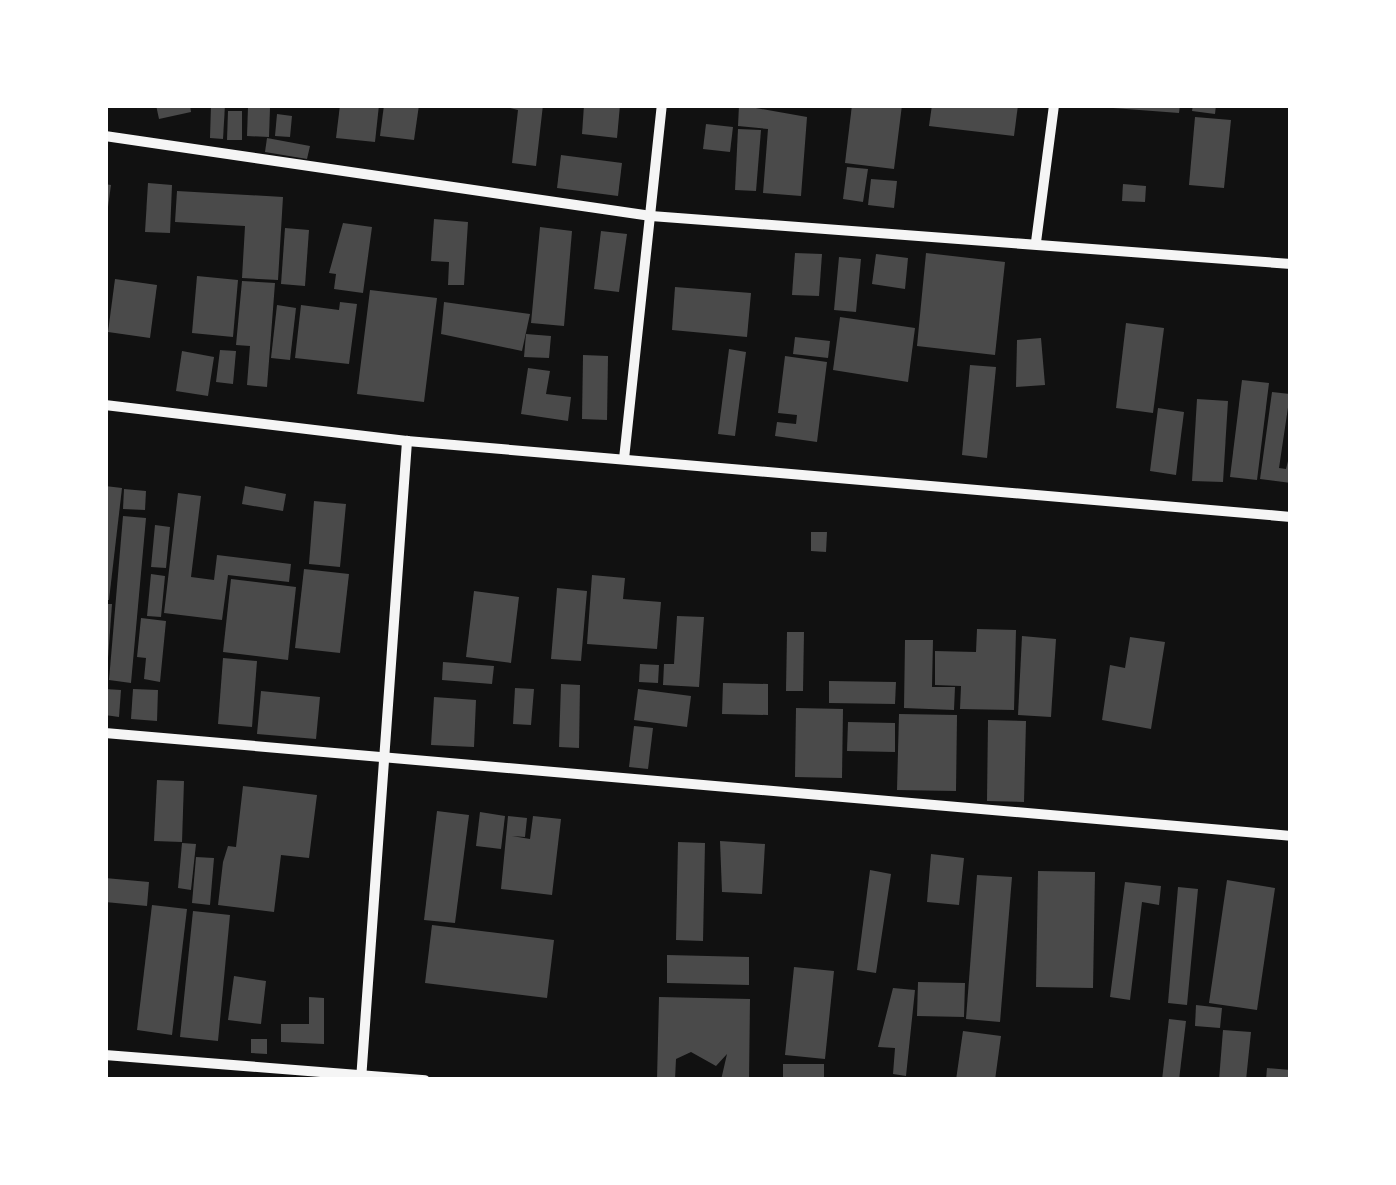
<!DOCTYPE html>
<style>
body{margin:0}
#map{position:relative;width:1396px;height:1185px;overflow:hidden;background:#111;font-family:Mulish,sans-serif}
div>[style]{position:absolute}
.building>*{inset:0;background:#4a4a4a}
.minor>*{height:10px;margin:-5px;padding:0 5px;transform-origin:5px;border-radius:5px;background:#f5f5f5}
span{translate:-50% -50%;white-space:nowrap;text-align:center;line-height:1.15;-webkit-text-stroke:10px #fff;paint-order:stroke}
.frame{position:absolute;inset:0;border:108px solid #fff;pointer-events:none}
</style>
<div id="map">
<div class="building">
<i style="clip-path:polygon(156px 105px,190px 105px,191px 112px,159px 119px)"></i>
<i style="clip-path:polygon(211px 105px,225px 105px,223px 139px,210px 138px)"></i>
<i style="clip-path:polygon(340px 105px,379px 105px,375px 142px,336px 138px)"></i>
<i style="clip-path:polygon(384px 105px,419px 105px,414px 140px,380px 136px)"></i>
<i style="clip-path:polygon(498px 105px,543px 105px,536px 166px,512px 163px,518px 110px)"></i>
<i style="clip-path:polygon(584px 105px,620px 105px,617px 138px,582px 134px)"></i>
<i style="clip-path:polygon(739px 105px,807px 117px,801px 196px,763px 193px,768px 129px,738px 126px)"></i>
<i style="clip-path:polygon(852px 105px,902px 105px,894px 169px,845px 163px)"></i>
<i style="clip-path:polygon(932px 105px,1018px 105px,1014px 136px,929px 126px)"></i>
<i style="clip-path:polygon(1113px 105px,1180px 105px,1179px 113px,1113px 108px)"></i>
<i style="clip-path:polygon(1193px 105px,1216px 105px,1215px 114px,1192px 111px)"></i>
<i style="clip-path:polygon(248px 107px,270px 108px,269px 137px,247px 136px)"></i>
<i style="clip-path:polygon(228px 111px,242px 111px,242px 140px,227px 140px)"></i>
<i style="clip-path:polygon(277px 114px,292px 116px,290px 137px,275px 136px)"></i>
<i style="clip-path:polygon(1195px 117px,1231px 120px,1224px 188px,1189px 185px)"></i>
<i style="clip-path:polygon(706px 124px,733px 127px,730px 152px,703px 149px)"></i>
<i style="clip-path:polygon(738px 129px,761px 130px,756px 191px,735px 190px)"></i>
<i style="clip-path:polygon(267px 138px,310px 146px,307px 159px,265px 152px)"></i>
<i style="clip-path:polygon(561px 155px,622px 163px,618px 196px,557px 188px)"></i>
<i style="clip-path:polygon(847px 167px,868px 169px,863px 202px,843px 199px)"></i>
<i style="clip-path:polygon(871px 179px,897px 181px,894px 208px,868px 205px)"></i>
<i style="clip-path:polygon(148px 183px,172px 185px,170px 233px,145px 232px)"></i>
<i style="clip-path:polygon(105px 184px,111px 185px,107px 214px,105px 214px)"></i>
<i style="clip-path:polygon(1123px 184px,1146px 186px,1145px 202px,1122px 201px)"></i>
<i style="clip-path:polygon(177px 191px,283px 197px,278px 280px,242px 278px,245px 226px,175px 222px)"></i>
<i style="clip-path:polygon(434px 219px,468px 222px,464px 285px,448px 285px,449px 262px,431px 261px)"></i>
<i style="clip-path:polygon(343px 223px,372px 227px,363px 293px,334px 289px,336px 274px,329px 273px)"></i>
<i style="clip-path:polygon(540px 227px,572px 231px,564px 326px,531px 323px)"></i>
<i style="clip-path:polygon(285px 228px,309px 230px,305px 286px,281px 284px)"></i>
<i style="clip-path:polygon(601px 231px,627px 234px,619px 292px,594px 289px)"></i>
<i style="clip-path:polygon(795px 253px,822px 254px,819px 296px,792px 295px)"></i>
<i style="clip-path:polygon(926px 253px,1005px 262px,995px 355px,917px 346px)"></i>
<i style="clip-path:polygon(876px 254px,908px 258px,905px 289px,872px 284px)"></i>
<i style="clip-path:polygon(839px 257px,861px 259px,856px 312px,834px 310px)"></i>
<i style="clip-path:polygon(197px 276px,238px 280px,233px 337px,192px 333px)"></i>
<i style="clip-path:polygon(115px 279px,157px 285px,150px 338px,108px 332px)"></i>
<i style="clip-path:polygon(242px 281px,275px 283px,267px 387px,247px 385px,250px 346px,236px 345px)"></i>
<i style="clip-path:polygon(675px 287px,751px 293px,747px 337px,672px 330px)"></i>
<i style="clip-path:polygon(370px 290px,437px 298px,424px 402px,357px 394px)"></i>
<i style="clip-path:polygon(340px 302px,357px 304px,349px 364px,295px 358px,301px 305px,339px 310px)"></i>
<i style="clip-path:polygon(444px 302px,530px 314px,522px 351px,441px 334px)"></i>
<i style="clip-path:polygon(277px 305px,296px 308px,290px 360px,271px 358px)"></i>
<i style="clip-path:polygon(840px 317px,915px 328px,908px 382px,833px 370px)"></i>
<i style="clip-path:polygon(1126px 323px,1164px 328px,1153px 413px,1116px 408px)"></i>
<i style="clip-path:polygon(526px 334px,551px 336px,549px 358px,524px 357px)"></i>
<i style="clip-path:polygon(795px 337px,830px 341px,828px 358px,793px 354px)"></i>
<i style="clip-path:polygon(1041px 338px,1045px 385px,1016px 387px,1017px 340px)"></i>
<i style="clip-path:polygon(729px 349px,746px 352px,735px 436px,718px 434px)"></i>
<i style="clip-path:polygon(220px 350px,236px 351px,233px 384px,216px 382px)"></i>
<i style="clip-path:polygon(182px 351px,214px 357px,208px 396px,176px 391px)"></i>
<i style="clip-path:polygon(583px 355px,608px 356px,607px 420px,582px 419px)"></i>
<i style="clip-path:polygon(785px 356px,827px 362px,817px 442px,775px 436px,777px 422px,796px 424px,797px 415px,778px 413px)"></i>
<i style="clip-path:polygon(970px 365px,996px 367px,987px 458px,962px 455px)"></i>
<i style="clip-path:polygon(528px 368px,550px 371px,546px 394px,571px 397px,568px 421px,521px 414px)"></i>
<i style="clip-path:polygon(1242px 380px,1269px 383px,1257px 480px,1230px 477px)"></i>
<i style="clip-path:polygon(1272px 392px,1290px 394px,1279px 468px,1286px 469px,1291px 449px,1291px 483px,1260px 479px)"></i>
<i style="clip-path:polygon(1197px 399px,1228px 401px,1223px 482px,1192px 481px)"></i>
<i style="clip-path:polygon(1158px 408px,1184px 412px,1176px 475px,1150px 471px)"></i>
<i style="clip-path:polygon(105px 486px,122px 488px,109px 600px,105px 600px)"></i>
<i style="clip-path:polygon(245px 486px,286px 494px,283px 511px,242px 504px)"></i>
<i style="clip-path:polygon(124px 489px,146px 491px,145px 510px,123px 509px)"></i>
<i style="clip-path:polygon(178px 493px,201px 496px,191px 577px,214px 580px,217px 555px,291px 564px,289px 582px,228px 575px,222px 620px,164px 613px)"></i>
<i style="clip-path:polygon(314px 501px,346px 504px,340px 567px,309px 564px)"></i>
<i style="clip-path:polygon(123px 516px,146px 518px,131px 683px,109px 680px)"></i>
<i style="clip-path:polygon(155px 525px,170px 527px,166px 568px,151px 567px)"></i>
<i style="clip-path:polygon(811px 532px,827px 532px,826px 552px,811px 551px)"></i>
<i style="clip-path:polygon(304px 569px,349px 574px,340px 653px,295px 648px)"></i>
<i style="clip-path:polygon(151px 574px,165px 576px,161px 617px,147px 616px)"></i>
<i style="clip-path:polygon(592px 575px,625px 578px,623px 599px,661px 602px,657px 649px,587px 644px)"></i>
<i style="clip-path:polygon(231px 579px,296px 587px,288px 660px,223px 652px)"></i>
<i style="clip-path:polygon(557px 588px,587px 591px,581px 661px,551px 659px)"></i>
<i style="clip-path:polygon(474px 591px,519px 597px,511px 663px,466px 657px)"></i>
<i style="clip-path:polygon(105px 604px,112px 604px,108px 658px,105px 658px)"></i>
<i style="clip-path:polygon(677px 616px,704px 617px,699px 687px,663px 685px,664px 664px,674px 664px)"></i>
<i style="clip-path:polygon(141px 618px,166px 621px,160px 682px,144px 679px,146px 658px,137px 657px)"></i>
<i style="clip-path:polygon(977px 629px,1016px 630px,1014px 710px,960px 709px,961px 686px,935px 685px,935px 651px,976px 652px)"></i>
<i style="clip-path:polygon(787px 632px,804px 632px,803px 691px,786px 691px)"></i>
<i style="clip-path:polygon(1022px 636px,1056px 639px,1051px 717px,1018px 715px)"></i>
<i style="clip-path:polygon(1130px 637px,1165px 642px,1151px 729px,1102px 720px,1110px 665px,1125px 668px)"></i>
<i style="clip-path:polygon(905px 640px,933px 640px,932px 687px,955px 687px,954px 710px,904px 708px)"></i>
<i style="clip-path:polygon(223px 658px,257px 661px,252px 727px,218px 724px)"></i>
<i style="clip-path:polygon(443px 662px,494px 666px,492px 684px,442px 680px)"></i>
<i style="clip-path:polygon(640px 664px,659px 665px,658px 683px,639px 682px)"></i>
<i style="clip-path:polygon(829px 681px,896px 682px,895px 704px,829px 703px)"></i>
<i style="clip-path:polygon(723px 683px,768px 684px,768px 715px,722px 714px)"></i>
<i style="clip-path:polygon(561px 684px,580px 685px,579px 748px,559px 747px)"></i>
<i style="clip-path:polygon(515px 688px,534px 689px,531px 725px,513px 724px)"></i>
<i style="clip-path:polygon(105px 689px,121px 690px,119px 717px,105px 715px)"></i>
<i style="clip-path:polygon(133px 689px,158px 690px,157px 721px,131px 719px)"></i>
<i style="clip-path:polygon(638px 689px,691px 696px,687px 727px,634px 720px)"></i>
<i style="clip-path:polygon(261px 691px,320px 697px,316px 739px,257px 734px)"></i>
<i style="clip-path:polygon(434px 697px,476px 700px,474px 747px,431px 745px)"></i>
<i style="clip-path:polygon(796px 708px,843px 709px,842px 778px,795px 777px)"></i>
<i style="clip-path:polygon(899px 714px,957px 715px,956px 791px,897px 790px)"></i>
<i style="clip-path:polygon(988px 720px,1026px 721px,1024px 802px,987px 801px)"></i>
<i style="clip-path:polygon(848px 722px,895px 723px,895px 752px,847px 751px)"></i>
<i style="clip-path:polygon(634px 726px,653px 728px,648px 769px,629px 767px)"></i>
<i style="clip-path:polygon(157px 780px,184px 781px,182px 842px,154px 841px)"></i>
<i style="clip-path:polygon(243px 786px,317px 795px,309px 858px,281px 855px,274px 912px,218px 905px,223px 862px,228px 846px,236px 847px)"></i>
<i style="clip-path:polygon(437px 811px,469px 815px,455px 923px,424px 920px)"></i>
<i style="clip-path:polygon(480px 812px,505px 816px,501px 849px,476px 846px)"></i>
<i style="clip-path:polygon(508px 816px,527px 818px,525px 837px,512px 836px,530px 839px,533px 816px,561px 819px,552px 895px,501px 889px)"></i>
<i style="clip-path:polygon(720px 841px,765px 844px,762px 894px,722px 892px)"></i>
<i style="clip-path:polygon(678px 842px,705px 843px,703px 941px,676px 940px)"></i>
<i style="clip-path:polygon(182px 843px,196px 844px,191px 890px,178px 888px)"></i>
<i style="clip-path:polygon(931px 854px,964px 858px,959px 905px,927px 902px)"></i>
<i style="clip-path:polygon(196px 857px,214px 858px,210px 905px,192px 903px)"></i>
<i style="clip-path:polygon(870px 870px,891px 874px,876px 973px,857px 970px)"></i>
<i style="clip-path:polygon(1038px 871px,1095px 872px,1093px 988px,1036px 987px)"></i>
<i style="clip-path:polygon(977px 875px,1012px 877px,1000px 1022px,966px 1019px)"></i>
<i style="clip-path:polygon(105px 878px,149px 882px,147px 906px,105px 902px)"></i>
<i style="clip-path:polygon(1227px 880px,1275px 888px,1257px 1010px,1209px 1003px)"></i>
<i style="clip-path:polygon(1125px 882px,1161px 886px,1159px 905px,1142px 902px,1130px 1000px,1110px 997px)"></i>
<i style="clip-path:polygon(1178px 887px,1198px 889px,1187px 1005px,1168px 1003px)"></i>
<i style="clip-path:polygon(152px 905px,187px 909px,172px 1035px,137px 1030px)"></i>
<i style="clip-path:polygon(193px 911px,230px 915px,218px 1041px,180px 1037px)"></i>
<i style="clip-path:polygon(432px 925px,554px 940px,547px 998px,425px 983px)"></i>
<i style="clip-path:polygon(667px 955px,749px 957px,749px 985px,667px 983px)"></i>
<i style="clip-path:polygon(794px 967px,834px 971px,825px 1059px,785px 1055px)"></i>
<i style="clip-path:polygon(234px 976px,266px 981px,261px 1024px,228px 1020px)"></i>
<i style="clip-path:polygon(918px 982px,965px 983px,964px 1017px,917px 1016px)"></i>
<i style="clip-path:polygon(893px 988px,915px 990px,906px 1076px,893px 1074px,895px 1048px,878px 1047px)"></i>
<i style="clip-path:polygon(309px 997px,324px 998px,324px 1044px,281px 1042px,281px 1024px,309px 1024px)"></i>
<i style="clip-path:polygon(659px 997px,750px 999px,749px 1080px,721px 1080px,727px 1054px,716px 1066px,691px 1052px,676px 1059px,675px 1080px,657px 1080px)"></i>
<i style="clip-path:polygon(1196px 1005px,1222px 1008px,1220px 1028px,1195px 1026px)"></i>
<i style="clip-path:polygon(1169px 1019px,1186px 1021px,1179px 1080px,1162px 1080px)"></i>
<i style="clip-path:polygon(1223px 1030px,1251px 1032px,1246px 1080px,1219px 1080px)"></i>
<i style="clip-path:polygon(963px 1031px,1001px 1036px,995px 1080px,956px 1080px)"></i>
<i style="clip-path:polygon(251px 1039px,267px 1039px,267px 1054px,251px 1053px)"></i>
<i style="clip-path:polygon(783px 1064px,824px 1064px,824px 1080px,783px 1080px)"></i>
<i style="clip-path:polygon(1267px 1068px,1291px 1070px,1291px 1080px,1266px 1080px)"></i>
</div>
<div class="minor">
<i style="left:105px;top:136px;width:552px;rotate:8.34deg"></i>
<i style="left:651px;top:216px;width:642px;rotate:4.29deg"></i>
<i style="left:1036px;top:242px;width:138px;rotate:-82.5deg"></i>
<i style="left:105px;top:405px;width:304px;rotate:6.8deg"></i>
<i style="left:407px;top:441px;width:887px;rotate:4.91deg"></i>
<i style="left:624px;top:459px;width:356px;rotate:-83.9deg"></i>
<i style="left:105px;top:733px;width:1190px;rotate:4.96deg"></i>
<i style="left:105px;top:1055px;width:321px;rotate:4.5deg"></i>
<i style="left:361px;top:1080px;width:641px;rotate:-85.88deg"></i>
</div>
<div class="frame"></div>
</div>
